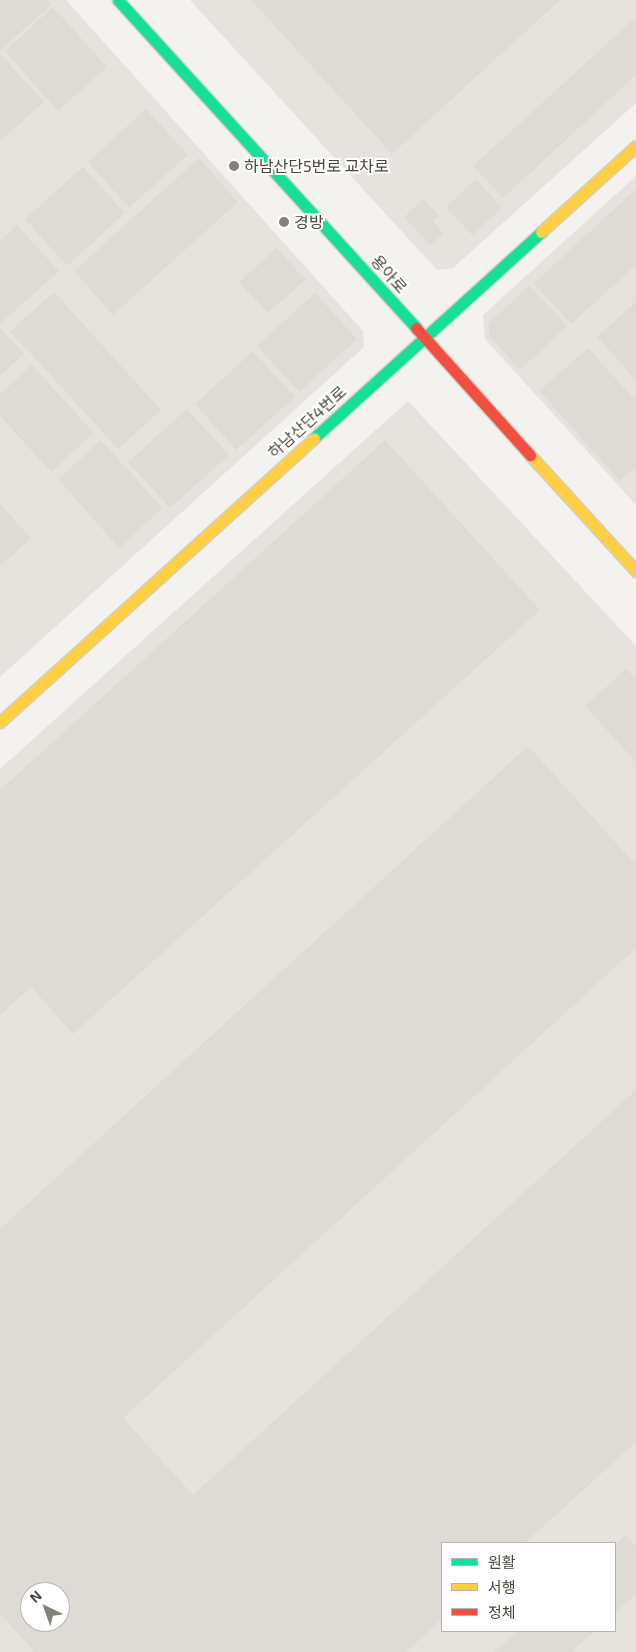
<!DOCTYPE html>
<meta charset="utf-8">
<style>
body{margin:0}
#map{position:relative;width:636px;height:1652px;overflow:hidden;background:#f4f2ee;font-family:"Exo 2","Noto Sans KR",sans-serif}
div>[style]{position:absolute}
.industrial>*{inset:0;background:#e6e2de}
.parking>*{inset:0;background:#e6e3df}
.building>*{inset:0;background:#dedbd6}
.roads{filter:drop-shadow(1px 0 #d3cfc5) drop-shadow(-1px 0 #d3cfc5) drop-shadow(0 1px #d3cfc5) drop-shadow(0 -1px #d3cfc5)}
.fast>*{height:11px;margin:-5.5px;padding:0 5.5px;transform-origin:5.5px;border-radius:5.5px;background:#16e098}
.slow>*{height:11px;margin:-5.5px;padding:0 5.5px;transform-origin:5.5px;border-radius:5.5px;background:#ffcf43}
.jam>*{height:11px;margin:-5.5px;padding:0 5.5px;transform-origin:5.5px;border-radius:5.5px;background:#f24e42}
.dots>*{width:14px;height:14px;translate:-50% -50%;box-sizing:border-box;border:2px solid #fff;border-radius:50%}
span{translate:-50% -50%;white-space:nowrap;text-align:center;line-height:1.15;-webkit-text-stroke:4px #fff;paint-order:stroke}
.poi-label{font-size:16px;color:#4b4439}
.left{translate:0 -50%;text-align:left}
.street-label{font-size:16px;color:#4b4439}
.legend{position:absolute;left:441px;top:1542px;width:175px;height:90px;box-sizing:border-box;background:#fff;border:1px solid #b7b4b0;margin:0;padding:6px 9px;list-style:none;font-size:15px;color:#4b4439}
.legend li{display:flex;align-items:center;gap:10px;height:25px}
.legend b{width:25px;border:1px solid #b7b4b0}
.north{position:absolute;left:20px;top:1582px;width:50px;height:50px;box-sizing:border-box;background:#fff;border:1px solid #b7b4b0;border-radius:50%;rotate:318deg;font-size:14px;font-weight:700;line-height:20px;text-align:center;color:#4b4439}
.north::after{content:'';display:block;margin:auto;width:18px;height:22px;background:#868178;clip-path:polygon(50% 0,100% 100%,50% 72%,0 100%)}
</style>
<div id="map">
<div class="industrial">
<i style="clip-path:polygon(0 0,66px 0,363px 331px,364px 347px,0 677px)"></i>
<i style="clip-path:polygon(190px 0,636px 0,636px 103px,453px 268px,437px 270px)"></i>
<i style="clip-path:polygon(636px 176px,636px 505px,485px 339px,483px 315px)"></i>
<i style="clip-path:polygon(evenodd,408px 401px,636px 646px,636px 1652px,0 1652px,0 769px,408px 401px,442px 1543px,615px 1543px,615px 1631px,442px 1631px,442px 1543px,408px 401px,30px 1592px,60px 1592px,60px 1622px,30px 1622px,30px 1592px)"></i>
</div>
<div class="parking">
<i style="clip-path:polygon(31px 987px,102px 1066px,0 1157px,0 1015px)"></i>
</div>
<div class="building">
<i style="clip-path:polygon(0 0,46px 0,51px 5px,0 51px)"></i>
<i style="clip-path:polygon(251px 0,560px 0,392px 154px)"></i>
<i style="clip-path:polygon(53px 7px,107px 67px,58px 111px,5px 51px)"></i>
<i style="clip-path:polygon(636px 17px,636px 75px,503px 198px,473px 166px)"></i>
<i style="clip-path:polygon(1px 55px,44px 102px,0 141px,0 56px)"></i>
<i style="clip-path:polygon(146px 109px,188px 155px,129px 208px,88px 162px)"></i>
<i style="clip-path:polygon(199px 158px,238px 202px,113px 315px,74px 271px)"></i>
<i style="clip-path:polygon(83px 167px,125px 213px,67px 266px,25px 219px)"></i>
<i style="clip-path:polygon(476px 179px,502px 208px,472px 235px,446px 207px)"></i>
<i style="clip-path:polygon(636px 189px,636px 265px,571px 324px,534px 283px)"></i>
<i style="clip-path:polygon(423px 199px,439px 216px,433px 221px,443px 233px,430px 245px,404px 217px)"></i>
<i style="clip-path:polygon(17px 225px,59px 271px,0 324px,0 241px)"></i>
<i style="clip-path:polygon(277px 248px,305px 280px,268px 313px,239px 282px)"></i>
<i style="clip-path:polygon(529px 286px,567px 326px,520px 370px,489px 336px,489px 323px)"></i>
<i style="clip-path:polygon(54px 292px,161px 410px,118px 449px,10px 331px)"></i>
<i style="clip-path:polygon(315px 293px,357px 339px,299px 392px,257px 346px)"></i>
<i style="clip-path:polygon(636px 302px,636px 380px,597px 337px)"></i>
<i style="clip-path:polygon(0 328px,24px 354px,0 376px)"></i>
<i style="clip-path:polygon(588px 348px,636px 401px,636px 467px,620px 481px,539px 391px)"></i>
<i style="clip-path:polygon(253px 351px,295px 397px,236px 450px,195px 404px)"></i>
<i style="clip-path:polygon(32px 365px,94px 433px,51px 472px,0 416px,0 394px)"></i>
<i style="clip-path:polygon(187px 409px,229px 455px,170px 508px,128px 462px)"></i>
<i style="clip-path:polygon(101px 440px,162px 508px,119px 548px,58px 479px)"></i>
<i style="clip-path:polygon(385px 440px,540px 610px,73px 1034px,31px 987px,0 1015px,0 790px)"></i>
<i style="clip-path:polygon(0 504px,31px 538px,0 566px)"></i>
<i style="clip-path:polygon(626px 669px,636px 679px,636px 762px,585px 706px)"></i>
<i style="clip-path:polygon(evenodd,528px 746px,636px 865px,636px 948px,123px 1418px,193px 1495px,636px 1090px,636px 1442px,525px 1543px,442px 1543px,442px 1619px,406px 1652px,35px 1652px,0 1614px,0 1229px,528px 746px,30px 1592px,60px 1592px,60px 1622px,30px 1622px,30px 1592px)"></i>
<i style="clip-path:polygon(625px 1535px,636px 1547px,636px 1594px,615px 1613px,615px 1545px)"></i>
<i style="clip-path:polygon(518px 1631px,595px 1631px,571px 1652px,494px 1652px)"></i>
</div>
<div class="roads">
<div class="fast">
<i style="left:118px;top:0;width:443px;rotate:47.7deg"></i>
<i style="left:314px;top:438px;width:307px;rotate:-42.2deg"></i>
</div>
<div class="slow">
<i style="left:541px;top:232px;width:128px;rotate:-42.2deg"></i>
<i style="left:530px;top:455px;width:157px;rotate:47.6deg"></i>
<i style="left:0;top:722px;width:423px;rotate:-42.1deg"></i>
</div>
<div class="jam">
<i style="left:416px;top:328px;width:171px;rotate:48.1deg"></i>
</div>
</div>
<div class="dots">
<i style="left:234px;top:166px;background:#868178"></i>
<i style="left:284px;top:222px;background:#868178"></i>
</div>
<div class="poi-label">
<span class="left" style="left:244px;top:166px">하남산단5번로 교차로</span>
<span class="left" style="left:294px;top:222px">경방</span>
</div>
<div class="street-label">
<span style="left:389px;top:274px;rotate:48deg">용아로</span>
<span style="left:307px;top:422px;rotate:-42deg">하남산단4번로</span>
</div>
<ul class="legend">
<li><b style="height:6px;background:#16e098"></b>원활</li>
<li><b style="height:6px;background:#ffcf43"></b>서행</li>
<li><b style="height:6px;background:#f24e42"></b>정체</li>
</ul>
<div class="north">N</div>
</div>
